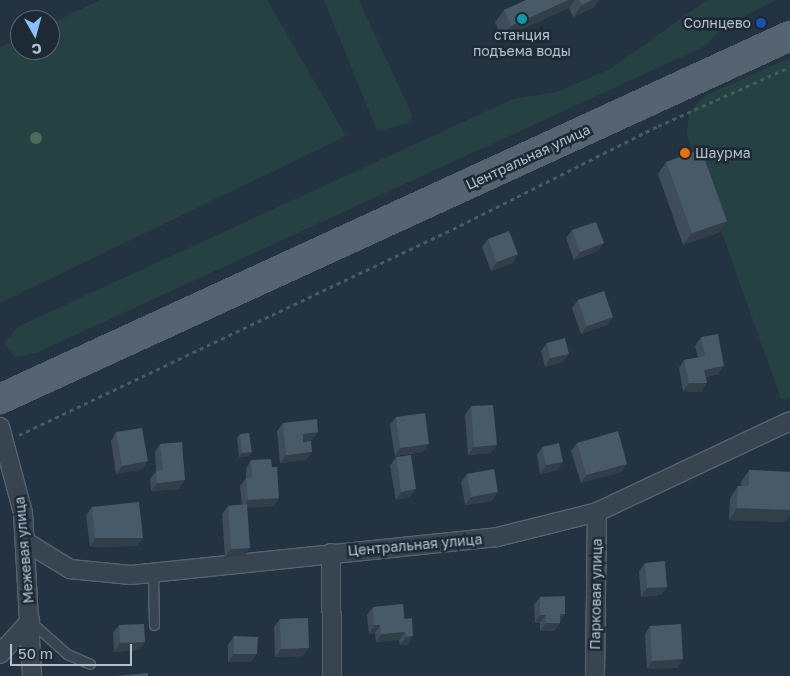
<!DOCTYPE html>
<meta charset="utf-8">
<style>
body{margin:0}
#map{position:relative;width:790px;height:676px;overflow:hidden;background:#243341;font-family:"Golos Text",sans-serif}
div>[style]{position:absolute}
.green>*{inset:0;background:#264142}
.path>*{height:3px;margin-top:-1.5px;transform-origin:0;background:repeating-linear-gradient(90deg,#445e5e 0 4px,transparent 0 8px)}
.roads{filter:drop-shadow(1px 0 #56636e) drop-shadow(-1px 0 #56636e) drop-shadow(0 1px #56636e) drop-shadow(0 -1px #56636e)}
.service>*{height:9px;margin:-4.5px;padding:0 4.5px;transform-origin:4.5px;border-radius:4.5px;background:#384551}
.minor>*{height:18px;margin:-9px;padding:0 9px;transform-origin:9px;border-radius:9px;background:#384551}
.primary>*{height:28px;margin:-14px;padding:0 14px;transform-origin:14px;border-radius:14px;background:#566471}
.trees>*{width:12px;height:12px;margin:-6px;border-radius:50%;background:#4b6d5b}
.wall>*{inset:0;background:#3e4d59}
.shaded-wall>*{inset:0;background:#323e48}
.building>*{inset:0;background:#485967}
.dots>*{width:14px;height:14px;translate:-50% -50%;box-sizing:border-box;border:2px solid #1d2a36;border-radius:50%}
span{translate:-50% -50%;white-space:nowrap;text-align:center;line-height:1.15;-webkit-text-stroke:5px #1d2a36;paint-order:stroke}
.poi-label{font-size:14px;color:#b5c0cb}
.right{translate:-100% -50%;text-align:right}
.left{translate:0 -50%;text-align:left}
.street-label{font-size:14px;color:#b5c0cb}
.north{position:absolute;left:10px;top:10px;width:50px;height:50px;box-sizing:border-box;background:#1d2a36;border:1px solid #5a6672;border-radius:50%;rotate:173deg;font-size:14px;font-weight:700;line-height:20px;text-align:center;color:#b5c0cb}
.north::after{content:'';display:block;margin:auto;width:18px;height:22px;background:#88c1fd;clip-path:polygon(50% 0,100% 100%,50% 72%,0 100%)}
.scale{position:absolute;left:10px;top:644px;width:122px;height:22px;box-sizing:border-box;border:2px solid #b5c0cb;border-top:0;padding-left:6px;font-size:15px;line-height:18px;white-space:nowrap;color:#b5c0cb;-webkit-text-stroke:4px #1d2a36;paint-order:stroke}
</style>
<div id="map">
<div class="green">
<i style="clip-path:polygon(100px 0,267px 0,346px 136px,0 303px,0 47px,20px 38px,20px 50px,50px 50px,50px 24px)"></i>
<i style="clip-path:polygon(324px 0,359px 0,413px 117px,406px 124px,377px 131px)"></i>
<i style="clip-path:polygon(707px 0,776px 0,727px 25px,703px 47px,36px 353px,15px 357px,4px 344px,17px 327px,513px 99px,557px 92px,610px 69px)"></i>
<i style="clip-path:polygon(790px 58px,790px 397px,781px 399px,687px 135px,689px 112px,704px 96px)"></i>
</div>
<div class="path">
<i style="left:19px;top:435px;width:480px;rotate:-25.4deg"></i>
<i style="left:453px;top:229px;width:229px;rotate:-26.7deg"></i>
<i style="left:658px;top:126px;width:145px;rotate:-24.1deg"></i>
</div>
<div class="roads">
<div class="service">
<i style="left:153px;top:573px;width:52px;rotate:88.9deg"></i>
<i style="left:30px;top:621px;width:50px;rotate:41.7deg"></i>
<i style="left:67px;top:654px;width:25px;rotate:23deg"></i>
</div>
<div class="minor">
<i style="left:0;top:427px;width:89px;rotate:75deg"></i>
<i style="left:23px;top:513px;width:163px;rotate:86.8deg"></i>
<i style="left:26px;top:542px;width:52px;rotate:31.5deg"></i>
<i style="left:70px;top:569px;width:61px;rotate:5.6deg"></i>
<i style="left:131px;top:575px;width:368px;rotate:-5.9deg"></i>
<i style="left:497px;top:537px;width:103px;rotate:-14deg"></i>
<i style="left:597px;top:512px;width:213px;rotate:-25.2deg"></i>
<i style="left:331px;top:553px;width:123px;rotate:89.5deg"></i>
<i style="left:0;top:654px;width:45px;rotate:-47.7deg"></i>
<i style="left:595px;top:676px;width:164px;rotate:-89.3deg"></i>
</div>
<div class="primary">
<i style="left:0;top:399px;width:869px;rotate:-24.68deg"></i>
</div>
</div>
<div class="trees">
<i style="left:36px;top:138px"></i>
</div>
<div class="wall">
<i style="clip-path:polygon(526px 0,599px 0,594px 7px,573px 17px,569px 8px,502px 38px,495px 22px,504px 10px)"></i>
<i style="clip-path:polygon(666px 162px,727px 221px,718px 233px,683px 245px,658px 174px)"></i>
<i style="clip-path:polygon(572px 230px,598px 251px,574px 260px,566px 238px)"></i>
<i style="clip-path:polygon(488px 239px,518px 254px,513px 263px,491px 271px,482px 247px)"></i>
<i style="clip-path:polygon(578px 300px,613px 317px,607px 325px,581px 334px,572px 308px)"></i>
<i style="clip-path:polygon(701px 337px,718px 374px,706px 377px,707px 383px,701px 392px,683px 391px,679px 368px,684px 360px,698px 358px,695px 346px)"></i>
<i style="clip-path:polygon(547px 343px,563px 362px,545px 367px,541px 351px)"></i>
<i style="clip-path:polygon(471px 406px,491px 453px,468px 455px,465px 415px)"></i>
<i style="clip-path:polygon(396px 417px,423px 452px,395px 456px,390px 425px)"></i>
<i style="clip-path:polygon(283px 423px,318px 432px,312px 440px,303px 441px,306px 460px,280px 463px,277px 431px)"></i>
<i style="clip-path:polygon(116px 432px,148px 461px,142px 469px,116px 474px,111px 441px)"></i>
<i style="clip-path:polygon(240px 434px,252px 452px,249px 456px,239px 457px,237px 438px)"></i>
<i style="clip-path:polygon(577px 443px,627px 464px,621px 472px,581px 483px,571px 451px)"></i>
<i style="clip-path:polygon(160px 444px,179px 489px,151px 491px,150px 479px,156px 471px,155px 452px)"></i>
<i style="clip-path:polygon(542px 447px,557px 470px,540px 474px,537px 455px)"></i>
<i style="clip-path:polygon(396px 457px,410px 497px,396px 500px,390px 466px)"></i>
<i style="clip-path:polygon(251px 460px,272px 467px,279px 498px,274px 506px,247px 507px,245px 556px,225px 557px,222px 514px,228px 506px,242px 505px,240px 486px,246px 478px,246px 469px)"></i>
<i style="clip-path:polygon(749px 470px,790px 472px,790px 515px,785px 522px,729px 520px,730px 498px,738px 486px,741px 486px,741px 482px)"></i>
<i style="clip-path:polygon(467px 474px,492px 501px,465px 505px,461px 482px)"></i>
<i style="clip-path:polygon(92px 507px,143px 538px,137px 546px,90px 547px,86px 515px)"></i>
<i style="clip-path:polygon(645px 563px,667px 587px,661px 595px,641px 597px,639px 571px)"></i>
<i style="clip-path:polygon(540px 597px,565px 614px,554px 631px,540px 631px,540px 623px,535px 623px,534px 605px)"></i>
<i style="clip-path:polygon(403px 604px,408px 645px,400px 645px,399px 640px,376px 642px,375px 633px,369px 634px,367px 615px,373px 607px)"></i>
<i style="clip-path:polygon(280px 619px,303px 656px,275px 657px,274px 627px)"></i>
<i style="clip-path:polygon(119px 625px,145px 642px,139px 650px,114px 652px,113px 633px)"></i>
<i style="clip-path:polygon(650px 626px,678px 668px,647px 669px,645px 634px)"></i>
<i style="clip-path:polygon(234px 636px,251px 662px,228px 662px,228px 645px)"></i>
</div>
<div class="shaded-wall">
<i style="clip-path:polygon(568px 0,575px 0,569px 8px,502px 38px,511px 26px)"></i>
<i style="clip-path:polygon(592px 0,599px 0,594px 7px,573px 17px,582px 5px)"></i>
<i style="clip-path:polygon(727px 221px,718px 233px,683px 245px,692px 233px)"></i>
<i style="clip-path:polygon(604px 243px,598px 251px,574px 260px,580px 252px)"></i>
<i style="clip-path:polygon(518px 254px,513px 263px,491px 271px,497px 262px)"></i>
<i style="clip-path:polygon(613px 317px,607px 325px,581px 334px,587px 326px)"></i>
<i style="clip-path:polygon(569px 354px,563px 362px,545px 367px,550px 358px)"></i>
<i style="clip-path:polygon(724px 366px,718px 374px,698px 378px,704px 370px)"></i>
<i style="clip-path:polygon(689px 383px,707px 383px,701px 392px,683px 391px)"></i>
<i style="clip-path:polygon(318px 432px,312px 440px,297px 442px,303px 434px)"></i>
<i style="clip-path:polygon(429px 444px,423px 452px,395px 456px,400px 448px)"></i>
<i style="clip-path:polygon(497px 445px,491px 453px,468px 455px,474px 447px)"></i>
<i style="clip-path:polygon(252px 452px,249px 456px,239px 457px,242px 453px)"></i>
<i style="clip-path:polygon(312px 452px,306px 460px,280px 463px,286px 455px)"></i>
<i style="clip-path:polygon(148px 461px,142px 469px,116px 474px,122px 466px)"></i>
<i style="clip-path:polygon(563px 462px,557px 470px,540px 474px,546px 465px)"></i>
<i style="clip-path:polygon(627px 464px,621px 472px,581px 483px,586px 475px)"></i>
<i style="clip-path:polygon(185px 480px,179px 489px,151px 491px,157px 483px)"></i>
<i style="clip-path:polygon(416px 489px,410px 497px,396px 500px,401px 492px)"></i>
<i style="clip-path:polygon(498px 492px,492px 501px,465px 505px,471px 497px)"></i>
<i style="clip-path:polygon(279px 498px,274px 506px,242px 508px,248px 500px)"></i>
<i style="clip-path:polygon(737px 508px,790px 510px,790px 515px,785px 522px,729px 520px)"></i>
<i style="clip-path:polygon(95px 538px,143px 538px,137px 546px,90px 547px)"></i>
<i style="clip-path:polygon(250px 548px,245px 556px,225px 557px,231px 549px)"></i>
<i style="clip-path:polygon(667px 587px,661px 595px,641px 597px,647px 588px)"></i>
<i style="clip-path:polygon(560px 614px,565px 614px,559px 622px)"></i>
<i style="clip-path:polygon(540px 615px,546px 615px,540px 623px,535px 623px)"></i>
<i style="clip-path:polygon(546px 623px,560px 623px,554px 631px,540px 631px)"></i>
<i style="clip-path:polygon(374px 625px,380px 625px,375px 633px,369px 634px)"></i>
<i style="clip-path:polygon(405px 632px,399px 640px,376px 642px,381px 634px)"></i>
<i style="clip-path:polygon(413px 636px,408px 645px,400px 645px,406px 637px)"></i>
<i style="clip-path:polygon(145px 642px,139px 650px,114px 652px,120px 643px)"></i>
<i style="clip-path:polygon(309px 648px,303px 656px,275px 657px,281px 649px)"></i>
<i style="clip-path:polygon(234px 654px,257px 654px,251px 662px,228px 662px)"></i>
<i style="clip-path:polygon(683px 659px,678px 668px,647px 669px,652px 661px)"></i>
</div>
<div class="building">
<i style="clip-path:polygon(526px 0,568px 0,511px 26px,504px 10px)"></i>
<i style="clip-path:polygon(580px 0,592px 0,582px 5px)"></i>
<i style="clip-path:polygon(701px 149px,727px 221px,692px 233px,666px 162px)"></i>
<i style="clip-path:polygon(596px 222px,604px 243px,580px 252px,572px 230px)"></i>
<i style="clip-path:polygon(509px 231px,518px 254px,497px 262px,488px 239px)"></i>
<i style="clip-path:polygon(604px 291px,613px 317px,587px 326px,578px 300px)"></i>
<i style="clip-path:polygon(718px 334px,724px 366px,704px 370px,707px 383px,689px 383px,684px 360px,705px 356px,701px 337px)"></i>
<i style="clip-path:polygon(565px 338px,569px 354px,550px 358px,547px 343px)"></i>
<i style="clip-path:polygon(493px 405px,497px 445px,474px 447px,471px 406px)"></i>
<i style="clip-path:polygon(425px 413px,429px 444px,400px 448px,396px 417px)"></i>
<i style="clip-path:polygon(317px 419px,318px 432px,303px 434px,303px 442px,311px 441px,312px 452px,286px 455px,283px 423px)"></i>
<i style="clip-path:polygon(142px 428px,148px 461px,122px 466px,116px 432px)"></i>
<i style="clip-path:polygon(618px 431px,627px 464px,586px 475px,577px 443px)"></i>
<i style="clip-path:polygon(249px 433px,252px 452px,242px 453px,240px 434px)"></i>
<i style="clip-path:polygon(182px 442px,185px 480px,157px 483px,156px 471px,163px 470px,160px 444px)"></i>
<i style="clip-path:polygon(559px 443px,563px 462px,546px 465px,542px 447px)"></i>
<i style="clip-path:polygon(411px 455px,416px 489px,401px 492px,396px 457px)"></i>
<i style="clip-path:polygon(271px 459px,272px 467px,277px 467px,279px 498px,248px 500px,246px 478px,252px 477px,251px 460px)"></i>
<i style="clip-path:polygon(494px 469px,498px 492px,471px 497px,467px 474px)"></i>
<i style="clip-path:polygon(749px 470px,790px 472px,790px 510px,737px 508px,738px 486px,749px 486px)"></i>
<i style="clip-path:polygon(139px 502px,143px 538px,95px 538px,92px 507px)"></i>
<i style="clip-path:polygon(247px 504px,250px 548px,231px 549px,228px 506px)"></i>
<i style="clip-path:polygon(665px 561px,667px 587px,647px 588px,645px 563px)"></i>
<i style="clip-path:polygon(565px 596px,565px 614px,560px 614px,560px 623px,546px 623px,546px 615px,540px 615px,540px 597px)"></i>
<i style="clip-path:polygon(403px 604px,404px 619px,412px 618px,413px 636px,406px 637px,405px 632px,381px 634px,380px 625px,374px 625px,373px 607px)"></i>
<i style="clip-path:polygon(308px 618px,309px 648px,281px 649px,280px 619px)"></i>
<i style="clip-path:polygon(144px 624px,145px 642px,120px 643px,119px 625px)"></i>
<i style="clip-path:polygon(681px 624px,683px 659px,652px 661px,650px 626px)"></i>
<i style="clip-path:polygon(234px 636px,258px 637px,257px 654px,234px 654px)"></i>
<i style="clip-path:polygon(148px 673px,148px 676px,115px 676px)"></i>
</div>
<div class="dots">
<i style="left:522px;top:19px;background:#0f9aa8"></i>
<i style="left:761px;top:23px;background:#1a4fb4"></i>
<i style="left:685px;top:153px;background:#e8710a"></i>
</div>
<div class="poi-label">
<span class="right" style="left:751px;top:23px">Солнцево</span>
<span style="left:522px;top:43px">станция<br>подъема воды</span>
<span class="left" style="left:695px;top:153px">Шаурма</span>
</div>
<div class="street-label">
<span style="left:528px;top:157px;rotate:-25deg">Центральная улица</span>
<span style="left:415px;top:545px;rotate:-5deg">Центральная улица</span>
<span style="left:24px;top:550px;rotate:-95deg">Межевая улица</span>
<span style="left:596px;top:594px;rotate:-89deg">Парковая улица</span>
</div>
<div class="north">С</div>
<div class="scale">50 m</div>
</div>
